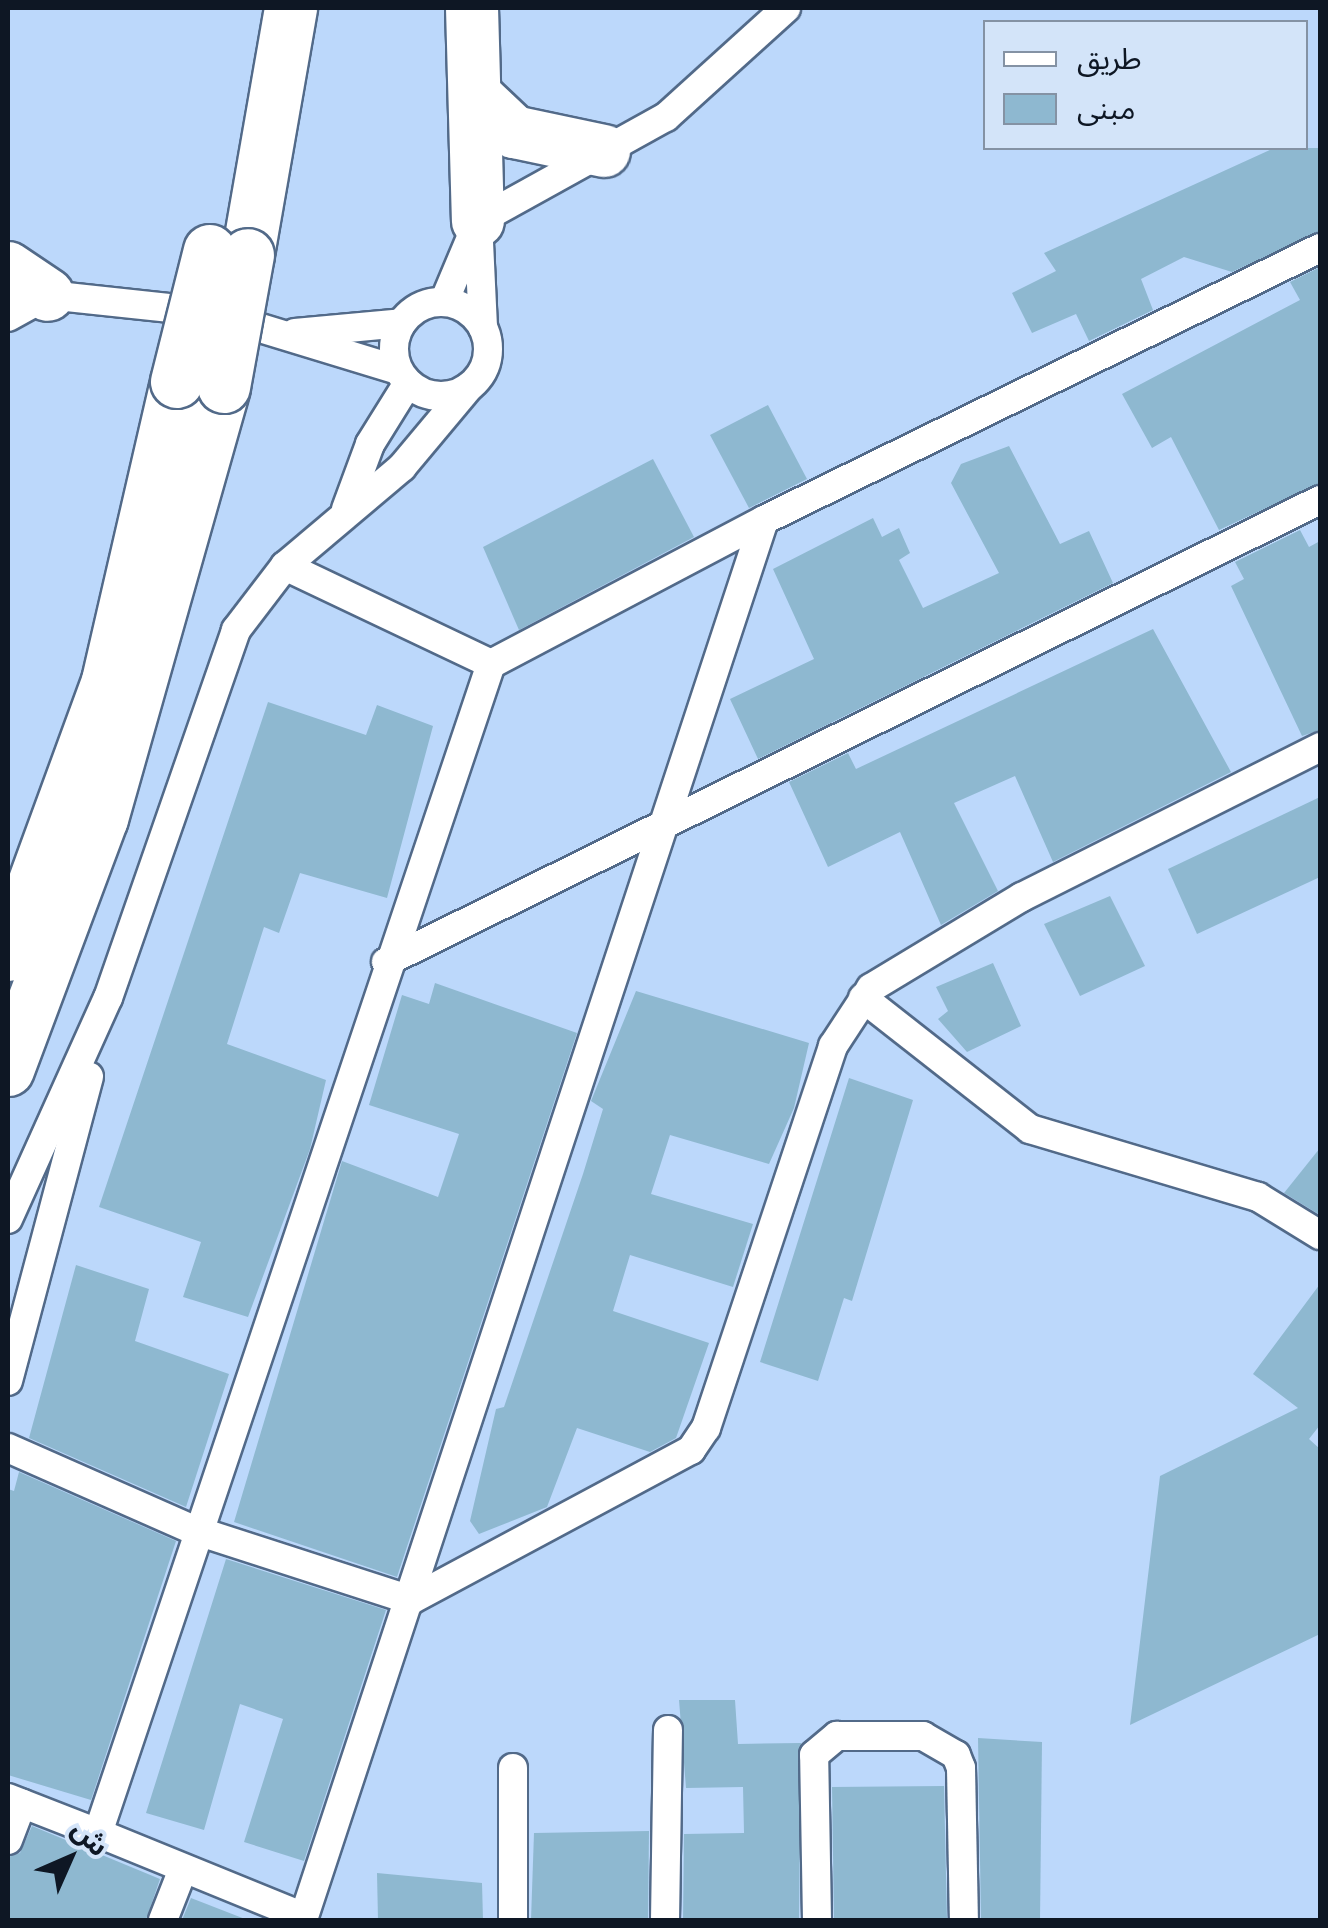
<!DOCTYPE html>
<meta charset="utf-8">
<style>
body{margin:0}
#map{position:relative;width:1328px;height:1928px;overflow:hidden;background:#bcd8fb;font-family:Barlow,"Noto Sans Arabic",sans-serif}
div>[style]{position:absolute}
.building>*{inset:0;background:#8eb8d0}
.roads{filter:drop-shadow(2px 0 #526a89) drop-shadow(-2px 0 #526a89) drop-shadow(0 2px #526a89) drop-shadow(0 -2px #526a89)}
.street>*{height:28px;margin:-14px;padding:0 14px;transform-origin:14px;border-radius:14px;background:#fff}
.street>.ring{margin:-14px;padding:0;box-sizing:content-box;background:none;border:28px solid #fff;border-radius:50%}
.highway>*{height:52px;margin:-26px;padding:0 26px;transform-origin:26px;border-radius:26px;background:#fff}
.bridges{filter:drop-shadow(2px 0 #526a89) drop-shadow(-2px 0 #526a89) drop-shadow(0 2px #526a89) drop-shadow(0 -2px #526a89)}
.highway-bridge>*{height:52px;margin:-26px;padding:0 26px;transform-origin:26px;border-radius:26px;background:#fff}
span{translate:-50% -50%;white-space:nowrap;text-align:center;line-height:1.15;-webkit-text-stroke:8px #d3e4f9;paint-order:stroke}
.frame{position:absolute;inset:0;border:10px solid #0e1724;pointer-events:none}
.legend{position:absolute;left:983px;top:20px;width:325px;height:130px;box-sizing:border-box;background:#d3e4f9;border:2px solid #8492a4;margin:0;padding:12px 18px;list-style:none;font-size:30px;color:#0e1724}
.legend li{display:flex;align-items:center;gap:20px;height:50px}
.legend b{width:50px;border:2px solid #8492a4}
.north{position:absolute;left:20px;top:1808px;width:100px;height:100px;-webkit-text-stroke:8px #d3e4f9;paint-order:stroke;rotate:45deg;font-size:28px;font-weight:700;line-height:40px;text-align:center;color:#0e1724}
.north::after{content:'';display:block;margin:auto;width:35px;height:45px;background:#0e1724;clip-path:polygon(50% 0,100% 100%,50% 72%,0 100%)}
</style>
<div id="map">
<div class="building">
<i style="clip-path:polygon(1274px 148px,1320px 148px,1320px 231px,1232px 272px,1184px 257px,1141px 279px,1153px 310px,1089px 341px,1076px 314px,1032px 333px,1012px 293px,1056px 271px,1044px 253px)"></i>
<i style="clip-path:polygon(1320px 267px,1320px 483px,1219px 530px,1171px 437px,1152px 448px,1122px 394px,1300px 300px,1290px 282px)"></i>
<i style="clip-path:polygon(768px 405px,807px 479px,749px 508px,710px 435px)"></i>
<i style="clip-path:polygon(1009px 446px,1060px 544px,1089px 531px,1113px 583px,758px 759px,730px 699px,814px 659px,773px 569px,873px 518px,882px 537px,899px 528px,910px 553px,899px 560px,923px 608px,999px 573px,951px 483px,961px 464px)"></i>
<i style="clip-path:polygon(653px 459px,694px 537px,519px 630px,483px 547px)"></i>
<i style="clip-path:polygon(1300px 530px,1309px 547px,1320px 541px,1320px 730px,1302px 736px,1231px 586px,1244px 579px,1235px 562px)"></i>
<i style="clip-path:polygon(1153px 629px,1231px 772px,1053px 862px,1015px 776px,954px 803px,998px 891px,941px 925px,900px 832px,828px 867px,789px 782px,848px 753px,856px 769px)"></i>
<i style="clip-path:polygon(268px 702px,366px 735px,377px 705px,433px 726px,387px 898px,300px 873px,279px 933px,264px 927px,227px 1044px,326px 1080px,310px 1149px,248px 1317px,183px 1297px,201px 1242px,99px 1207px)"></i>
<i style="clip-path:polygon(1320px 797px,1320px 877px,1197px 934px,1168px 869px)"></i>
<i style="clip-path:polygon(1110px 896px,1145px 966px,1080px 996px,1044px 924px)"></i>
<i style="clip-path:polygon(993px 963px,1021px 1026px,967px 1052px,938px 1019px,948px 1011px,936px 987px)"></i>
<i style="clip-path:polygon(435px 983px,577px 1033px,397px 1577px,234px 1522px,342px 1161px,438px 1197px,459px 1134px,369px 1105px,402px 995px,429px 1004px)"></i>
<i style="clip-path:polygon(636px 991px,809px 1043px,794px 1108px,769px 1164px,670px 1135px,651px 1194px,753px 1224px,733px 1287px,630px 1255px,613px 1311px,709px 1343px,676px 1438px,650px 1452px,577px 1428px,547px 1507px,479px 1534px,470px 1521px,496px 1409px,504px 1407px,583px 1174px,603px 1109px,591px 1101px)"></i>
<i style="clip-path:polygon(849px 1078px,913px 1100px,852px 1301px,844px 1298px,818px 1381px,760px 1362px)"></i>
<i style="clip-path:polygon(1320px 1148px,1320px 1215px,1284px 1193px)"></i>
<i style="clip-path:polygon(76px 1265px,149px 1289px,135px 1341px,229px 1374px,186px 1507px,29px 1438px)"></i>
<i style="clip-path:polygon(1320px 1284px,1320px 1425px,1309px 1439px,1320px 1449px,1320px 1634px,1130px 1725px,1160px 1476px,1298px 1408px,1253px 1374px)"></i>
<i style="clip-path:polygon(19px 1472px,176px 1541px,91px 1800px,8px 1775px,8px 1489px,14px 1491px)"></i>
<i style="clip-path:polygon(226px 1559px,386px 1610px,304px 1861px,244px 1842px,283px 1719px,240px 1704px,204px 1830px,146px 1813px)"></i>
<i style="clip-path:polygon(679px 1700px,735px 1700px,738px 1744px,801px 1743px,799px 1919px,683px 1920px,684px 1834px,744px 1833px,743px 1787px,686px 1788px)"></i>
<i style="clip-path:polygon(978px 1738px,1042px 1742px,1040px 1920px,981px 1920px)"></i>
<i style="clip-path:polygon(944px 1786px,947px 1920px,834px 1920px,832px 1787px)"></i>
<i style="clip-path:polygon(32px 1826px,160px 1879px,146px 1920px,8px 1920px,8px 1857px,20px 1853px)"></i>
<i style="clip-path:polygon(649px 1831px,648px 1920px,531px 1920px,534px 1833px)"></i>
<i style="clip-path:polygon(377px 1873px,482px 1883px,483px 1920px,378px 1920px)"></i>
<i style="clip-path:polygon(191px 1898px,245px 1919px,245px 1920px,182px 1920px)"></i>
</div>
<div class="roads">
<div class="street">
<i style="left:478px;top:221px;width:215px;rotate:-29deg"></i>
<i style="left:666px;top:117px;width:162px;rotate:-42.2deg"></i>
<i style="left:444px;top:302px;width:88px;rotate:-67.2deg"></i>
<i style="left:478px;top:221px;width:107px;rotate:87.3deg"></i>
<i class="ring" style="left:394px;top:302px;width:66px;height:66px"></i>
<i style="left:8px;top:317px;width:46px;rotate:-28.8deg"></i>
<i style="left:48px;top:295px;width:161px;rotate:6.1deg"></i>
<i style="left:208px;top:312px;width:199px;rotate:17deg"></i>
<i style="left:295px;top:333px;width:107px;rotate:-5.3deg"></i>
<i style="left:346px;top:509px;width:69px;rotate:-69.7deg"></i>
<i style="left:370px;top:444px;width:72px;rotate:-58.1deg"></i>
<i style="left:764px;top:520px;width:1471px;rotate:108.23deg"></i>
<i style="left:304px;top:1917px;width:222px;rotate:-157.8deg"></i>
<i style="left:98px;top:1833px;width:1233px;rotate:-71.42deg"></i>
<i style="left:491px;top:664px;width:309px;rotate:-27.8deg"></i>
<i style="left:764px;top:520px;width:619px;rotate:-26.07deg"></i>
<i style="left:285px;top:566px;width:228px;rotate:25.4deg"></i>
<i style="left:386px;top:962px;width:1042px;rotate:-26.32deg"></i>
<i style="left:863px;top:998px;width:212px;rotate:38.1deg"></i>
<i style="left:1030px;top:1129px;width:238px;rotate:16.6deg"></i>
<i style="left:1258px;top:1197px;width:73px;rotate:31.5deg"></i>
<i style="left:8px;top:1219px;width:243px;rotate:-65.7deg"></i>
<i style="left:108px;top:998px;width:390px;rotate:-70.8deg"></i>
<i style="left:236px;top:630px;width:81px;rotate:-52.6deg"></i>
<i style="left:285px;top:566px;width:153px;rotate:-40.2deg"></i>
<i style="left:402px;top:467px;width:104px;rotate:-50.1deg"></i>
<i style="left:8px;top:1381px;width:315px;rotate:-75.1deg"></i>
<i style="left:8px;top:1448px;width:203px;rotate:23.8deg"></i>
<i style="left:194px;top:1530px;width:228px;rotate:17.9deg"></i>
<i style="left:411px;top:1600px;width:318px;rotate:-28.2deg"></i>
<i style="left:691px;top:1450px;width:27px;rotate:-56deg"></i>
<i style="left:706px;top:1428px;width:403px;rotate:-71.6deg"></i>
<i style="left:833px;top:1046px;width:69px;rotate:-56.8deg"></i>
<i style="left:871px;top:988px;width:176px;rotate:-31.1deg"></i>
<i style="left:1022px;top:897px;width:334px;rotate:-26.7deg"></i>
<i style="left:8px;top:1798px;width:97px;rotate:21.3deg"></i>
<i style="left:8px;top:1840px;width:39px;rotate:-69deg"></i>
<i style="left:163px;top:1920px;width:55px;rotate:-68.6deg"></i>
<i style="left:513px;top:1920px;width:152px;rotate:-90deg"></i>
<i style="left:665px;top:1920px;width:190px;rotate:-89.1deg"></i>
<i style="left:817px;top:1920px;width:165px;rotate:-91deg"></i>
<i style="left:814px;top:1755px;width:30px;rotate:-40deg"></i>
<i style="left:837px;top:1736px;width:86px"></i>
<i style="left:923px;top:1736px;width:38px;rotate:30deg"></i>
<i style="left:956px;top:1755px;width:14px;rotate:69deg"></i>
<i style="left:961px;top:1768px;width:152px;rotate:88.9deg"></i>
</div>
<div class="highway">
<i style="left:472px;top:8px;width:213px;rotate:88.4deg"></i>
<i style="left:475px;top:95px;width:54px;rotate:43.5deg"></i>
<i style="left:514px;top:132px;width:92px;rotate:11.9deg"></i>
<i style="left:248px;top:255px;width:251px;rotate:-80.1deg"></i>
<i style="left:8px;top:268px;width:48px;rotate:34deg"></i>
<i style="left:8px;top:955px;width:292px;rotate:-69.9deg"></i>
<i style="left:108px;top:681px;width:307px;rotate:-77deg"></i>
<i style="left:8px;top:1070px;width:268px;rotate:-69.5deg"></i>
<i style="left:102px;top:819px;width:449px;rotate:-74.2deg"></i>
</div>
</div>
<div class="bridges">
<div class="highway-bridge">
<i style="left:177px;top:382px;width:135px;rotate:-75.9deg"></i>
<i style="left:224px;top:387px;width:134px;rotate:-79.7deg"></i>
</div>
</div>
<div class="frame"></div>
<ul class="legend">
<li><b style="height:12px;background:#fff"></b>طريق</li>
<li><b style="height:28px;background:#8eb8d0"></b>مبنى</li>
</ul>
<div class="north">ش</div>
</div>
